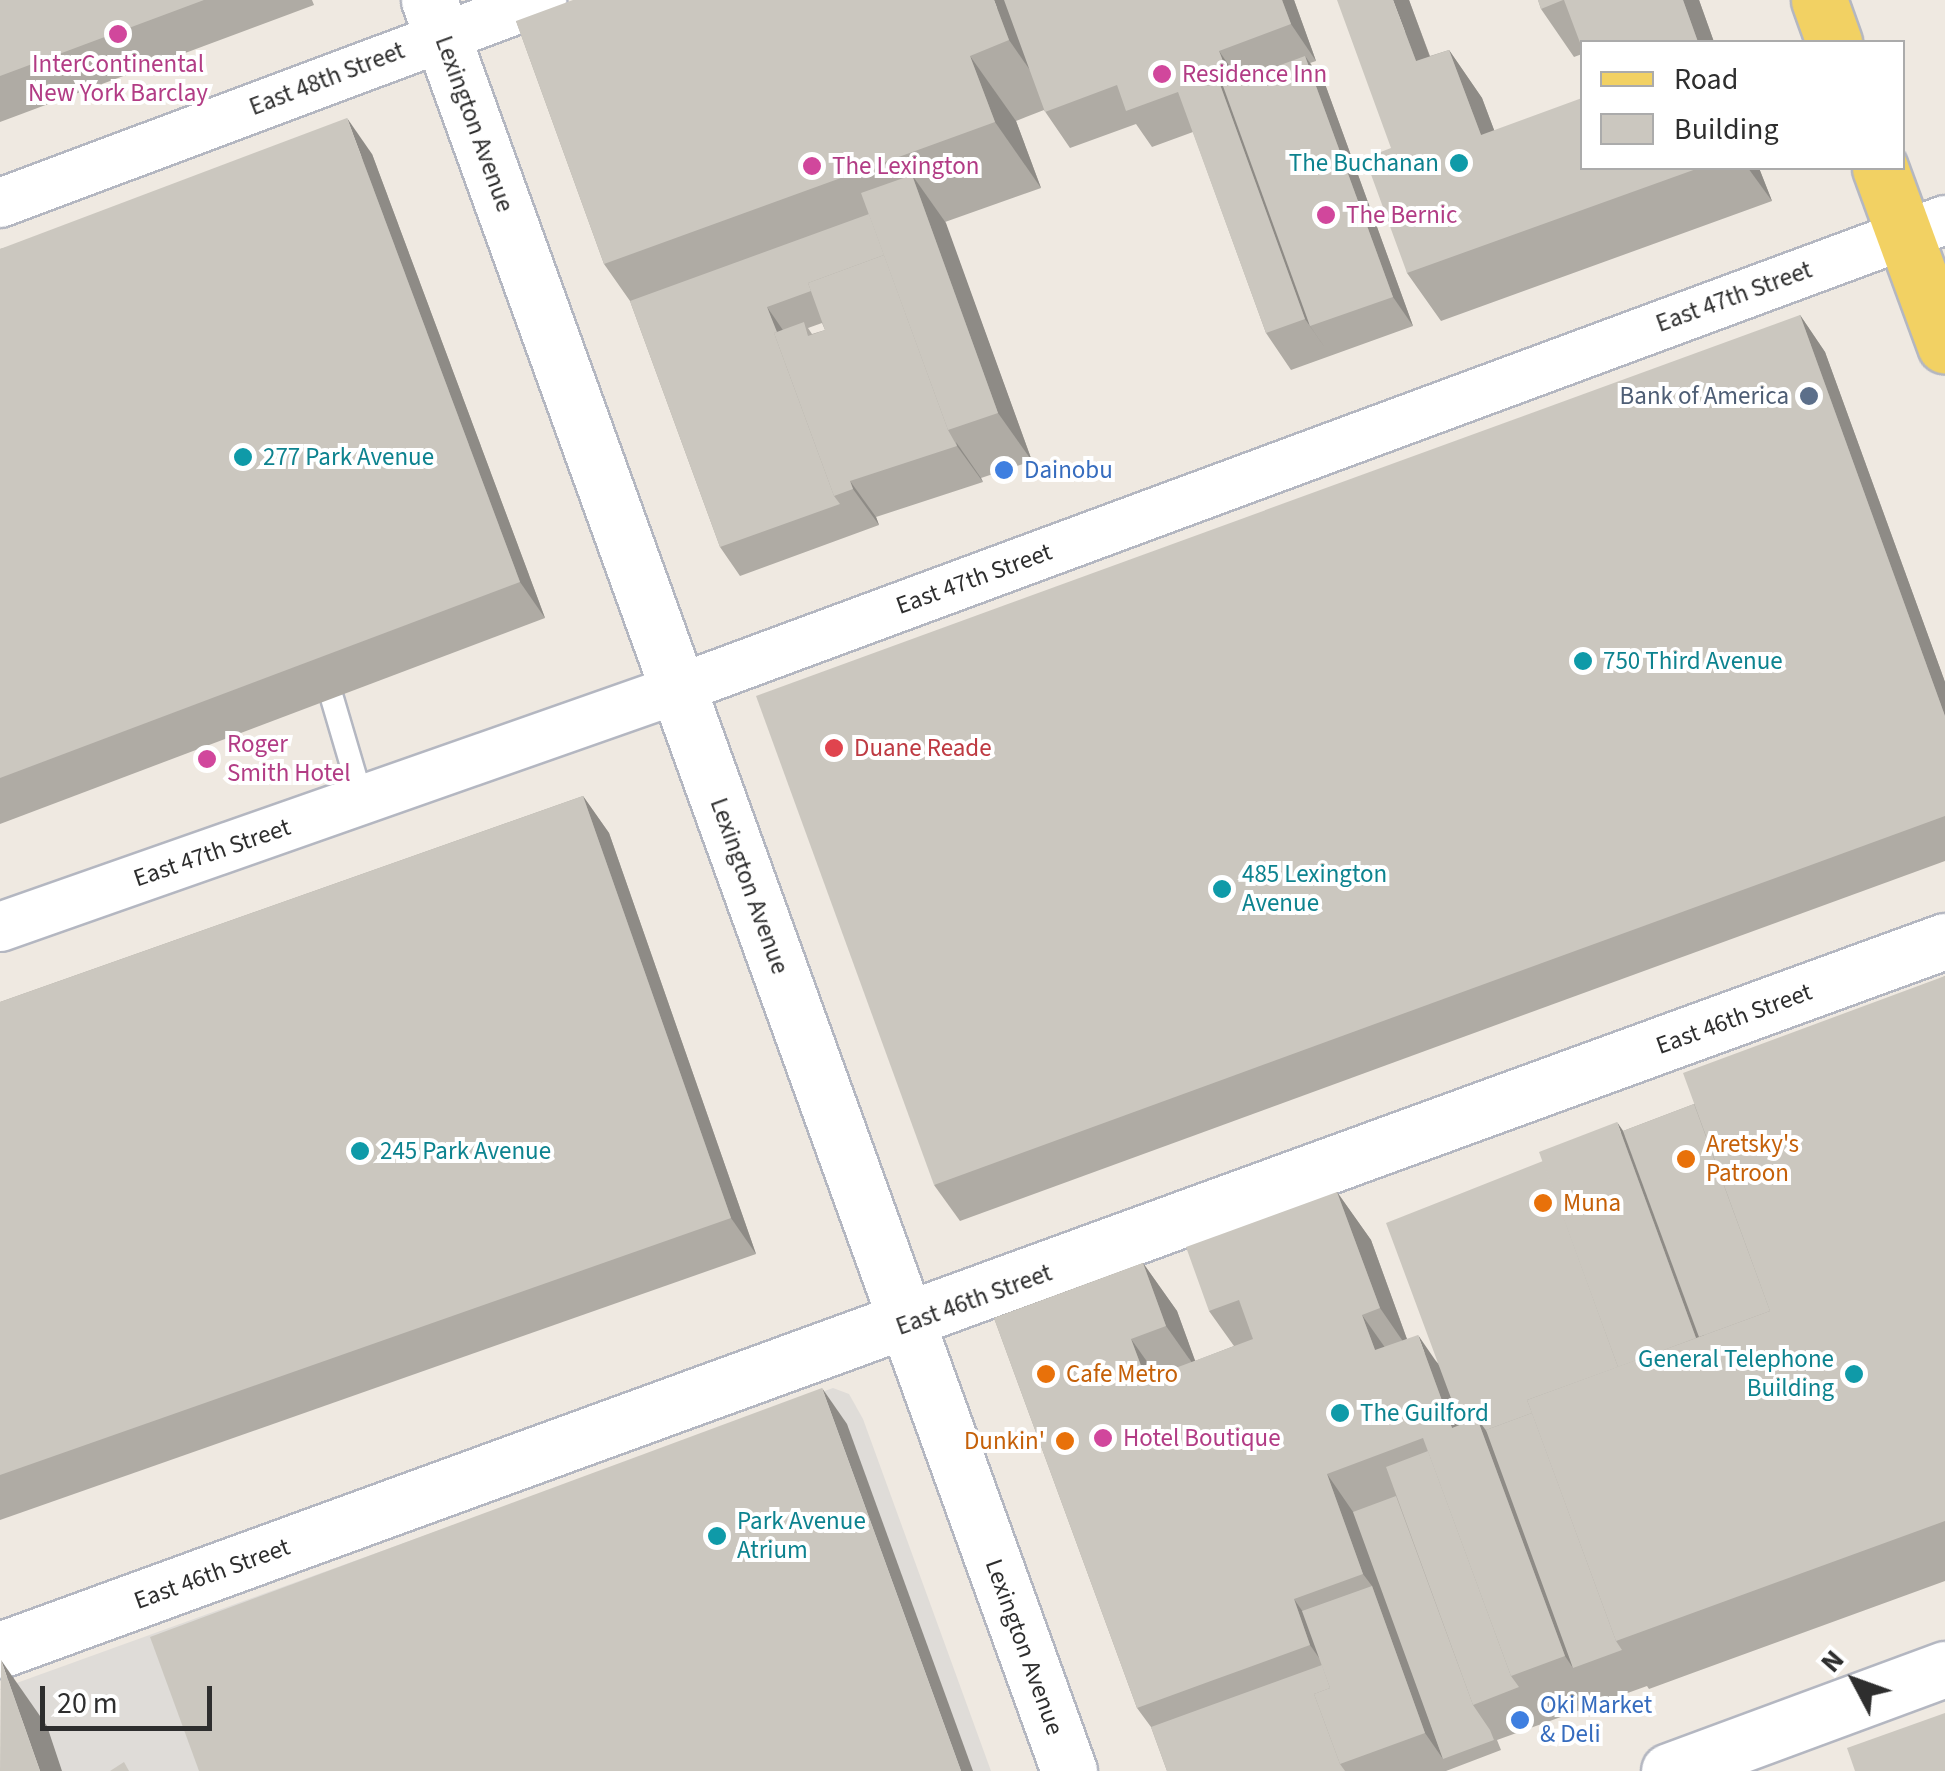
<!DOCTYPE html>
<style>
body{margin:0}
#map{position:relative;width:1945px;height:1771px;overflow:hidden;background:#efe9e1;font-family:"Source Sans 3",sans-serif}
div>[style]{position:absolute}
.plaza>*{inset:0;background:#dfdcd8}
.roads{filter:drop-shadow(2px 0 #b4b7c1) drop-shadow(-2px 0 #b4b7c1) drop-shadow(0 2px #b4b7c1) drop-shadow(0 -2px #b4b7c1)}
.lane>*{height:22px;margin:-11px;padding:0 11px;transform-origin:11px;border-radius:11px;background:#fff}
.street>*{height:48px;margin:-24px;padding:0 24px;transform-origin:24px;border-radius:24px;background:#fff}
.secondary>*{height:55px;margin:-27.5px;padding:0 27.5px;transform-origin:27.5px;border-radius:27.5px;background:#fff}
.primary>*{height:55px;margin:-27.5px;padding:0 27.5px;transform-origin:27.5px;border-radius:27.5px;background:#f2d163}
.wall>*{inset:0;background:#afaba4}
.shaded-wall>*{inset:0;background:#8e8b86}
.building>*{inset:0;background:#cbc7bf}
.dots>*{width:28px;height:28px;translate:-50% -50%;box-sizing:border-box;border:5px solid #fff;border-radius:50%}
span{translate:-50% -50%;white-space:nowrap;text-align:center;line-height:1.15;-webkit-text-stroke:8px #fff;paint-order:stroke}
.hotel-label{font-size:25px;color:#b23c85}
.left{translate:0 -50%;text-align:left}
.street-label{font-size:25px;color:#2e2e2e}
.culture-label{font-size:25px;color:#0d838f}
.right{translate:-100% -50%;text-align:right}
.service-label{font-size:25px;color:#4e5e75}
.shop-label{font-size:25px;color:#366cbe}
.health-label{font-size:25px;color:#be3a42}
.food-label{font-size:25px;color:#c56008}
.legend{position:absolute;left:1580px;top:40px;width:325px;height:130px;box-sizing:border-box;background:#fff;border:2px solid #ababab;margin:0;padding:12px 18px;list-style:none;font-size:30px;color:#2e2e2e}
.legend li{display:flex;align-items:center;gap:20px;height:50px}
.legend b{width:50px;border:2px solid #ababab}
.north{position:absolute;left:1805px;top:1631px;width:100px;height:100px;-webkit-text-stroke:8px #fff;paint-order:stroke;rotate:311deg;font-size:28px;font-weight:700;line-height:40px;text-align:center;color:#2e2e2e}
.north::after{content:'';display:block;margin:auto;width:35px;height:45px;background:#2e2e2e;clip-path:polygon(50% 0,100% 100%,50% 72%,0 100%)}
.scale{position:absolute;left:40px;top:1686px;width:172px;height:45px;box-sizing:border-box;border:5px solid #2e2e2e;border-top:0;padding-left:12px;font-size:30px;line-height:35px;white-space:nowrap;color:#2e2e2e;-webkit-text-stroke:8px #fff;paint-order:stroke}
</style>
<div id="map">
<div class="plaza">
<i style="clip-path:polygon(833px 1388px,849px 1394px,863px 1419px,991px 1771px,62px 1771px,0 1689px)"></i>
</div>
<div class="roads">
<div class="lane">
<i style="left:332px;top:698px;width:106px;rotate:73.6deg"></i>
</div>
<div class="street">
<i style="left:0;top:203px;width:579px;rotate:-20.53deg"></i>
<i style="left:0;top:927px;width:719px;rotate:-19.34deg"></i>
<i style="left:678px;top:689px;width:1351px;rotate:-20.31deg"></i>
</div>
<div class="secondary">
<i style="left:429px;top:0;width:1883px;rotate:70.13deg"></i>
<i style="left:0;top:1650px;width:2070px;rotate:-20.03deg"></i>
<i style="left:1669px;top:1771px;width:294px;rotate:-20.3deg"></i>
</div>
<div class="primary">
<i style="left:1819px;top:0;width:45px;rotate:70.3deg"></i>
<i style="left:1880px;top:168px;width:189px;rotate:69.9deg"></i>
</div>
</div>
<div class="wall">
<i style="clip-path:polygon(0 0,312px 0,314px 5px,0 122px)"></i>
<i style="clip-path:polygon(evenodd,1294px 0,1316px 61px,1310px 63px,1325px 84px,1413px 326px,1291px 370px,1266px 333px,1193px 132px,1152px 147px,1136px 124px,1070px 148px,1044px 110px,1016px 121px,1041px 188px,945px 222px,1032px 461px,981px 478px,983px 482px,876px 517px,879px 525px,740px 576px,720px 547px,630px 301px,604px 264px,516px 21px,1294px 0,822px 323px,825px 330px,812px 334px,808px 328px,822px 323px)"></i>
<i style="clip-path:polygon(1409px 0,1430px 56px,1449px 50px,1482px 98px,1494px 130px,1582px 168px,1759px 168px,1772px 201px,1441px 321px,1407px 273px,1391px 148px)"></i>
<i style="clip-path:polygon(1538px 0,1699px 0,1714px 42px,1582px 42px,1582px 54px,1574px 57px,1541px 9px)"></i>
<i style="clip-path:polygon(372px 154px,545px 618px,0 824px,0 249px)"></i>
<i style="clip-path:polygon(1800px 315px,1825px 352px,1945px 682px,1945px 861px,960px 1221px,934px 1185px)"></i>
<i style="clip-path:polygon(583px 796px,609px 833px,756px 1254px,0 1520px,0 1002px)"></i>
<i style="clip-path:polygon(1945px 976px,1945px 1581px,1649px 1689px,1647px 1686px,1497px 1740px,1501px 1750px,1446px 1771px,1167px 1771px,1151px 1727px,1137px 1708px,994px 1318px,1143px 1263px,1177px 1311px,1195px 1361px,1234px 1346px,1209px 1311px,1337px 1192px,1371px 1240px,1407px 1339px,1438px 1363px,1623px 1131px,1694px 1104px)"></i>
</div>
<div class="shaded-wall">
<i style="clip-path:polygon(994px 0,1016px 0,1055px 106px,1009px 40px)"></i>
<i style="clip-path:polygon(1282px 0,1294px 0,1316px 61px,1291px 24px)"></i>
<i style="clip-path:polygon(1393px 0,1409px 0,1449px 109px,1416px 61px)"></i>
<i style="clip-path:polygon(1683px 0,1699px 0,1714px 42px,1698px 42px)"></i>
<i style="clip-path:polygon(1449px 50px,1482px 98px,1514px 183px,1481px 135px)"></i>
<i style="clip-path:polygon(1219px 51px,1244px 87px,1253px 110px,1228px 74px)"></i>
<i style="clip-path:polygon(970px 56px,1016px 121px,1041px 188px,995px 122px)"></i>
<i style="clip-path:polygon(1305px 56px,1325px 84px,1413px 326px,1393px 297px)"></i>
<i style="clip-path:polygon(1218px 79px,1243px 115px,1310px 326px,1330px 355px,1305px 319px)"></i>
<i style="clip-path:polygon(347px 118px,372px 154px,545px 618px,520px 582px)"></i>
<i style="clip-path:polygon(1748px 168px,1759px 168px,1772px 201px)"></i>
<i style="clip-path:polygon(912px 175px,946px 223px,1032px 461px,998px 413px)"></i>
<i style="clip-path:polygon(767px 307px,787px 336px,836px 495px)"></i>
<i style="clip-path:polygon(1800px 315px,1825px 352px,1945px 682px,1945px 716px)"></i>
<i style="clip-path:polygon(956px 442px,981px 478px,983px 482px,957px 446px)"></i>
<i style="clip-path:polygon(850px 481px,876px 517px,879px 525px,853px 489px)"></i>
<i style="clip-path:polygon(583px 796px,609px 833px,756px 1254px,731px 1218px)"></i>
<i style="clip-path:polygon(1617px 1122px,1637px 1151px,1716px 1367px,1704px 1360px)"></i>
<i style="clip-path:polygon(1337px 1192px,1371px 1240px,1413px 1356px,1380px 1308px)"></i>
<i style="clip-path:polygon(1143px 1263px,1177px 1311px,1200px 1374px,1166px 1326px)"></i>
<i style="clip-path:polygon(1362px 1315px,1396px 1363px,1375px 1350px)"></i>
<i style="clip-path:polygon(1418px 1335px,1451px 1383px,1478px 1454px,1452px 1428px)"></i>
<i style="clip-path:polygon(1131px 1339px,1165px 1387px,1146px 1379px)"></i>
<i style="clip-path:polygon(822px 1388px,847px 1424px,973px 1771px,961px 1771px)"></i>
<i style="clip-path:polygon(1477px 1418px,1511px 1466px,1573px 1668px,1565px 1656px)"></i>
<i style="clip-path:polygon(1327px 1474px,1360px 1522px,1443px 1759px,1425px 1733px,1372px 1586px,1363px 1574px)"></i>
<i style="clip-path:polygon(1294px 1599px,1327px 1647px,1324px 1665px,1310px 1645px)"></i>
<i style="clip-path:polygon(1px 1660px,47px 1726px,62px 1771px,40px 1771px)"></i>
</div>
<div class="building">
<i style="clip-path:polygon(0 0,204px 0,0 76px)"></i>
<i style="clip-path:polygon(573px 0,994px 0,1009px 40px,970px 56px,995px 122px,604px 264px,516px 21px)"></i>
<i style="clip-path:polygon(1004px 0,1282px 0,1291px 24px,1219px 51px,1228px 74px,1218px 79px,1305px 319px,1266px 333px,1178px 92px,1126px 111px,1117px 85px,1045px 112px)"></i>
<i style="clip-path:polygon(1337px 0,1393px 0,1416px 61px,1449px 50px,1481px 135px,1582px 98px,1582px 168px,1699px 168px,1407px 273px,1365px 158px,1391px 148px)"></i>
<i style="clip-path:polygon(1538px 0,1563px 0,1541px 9px)"></i>
<i style="clip-path:polygon(1564px 0,1683px 0,1698px 42px,1582px 42px,1582px 48px)"></i>
<i style="clip-path:polygon(1305px 56px,1393px 297px,1310px 326px,1223px 86px)"></i>
<i style="clip-path:polygon(347px 118px,520px 582px,0 778px,0 249px)"></i>
<i style="clip-path:polygon(912px 175px,998px 413px,948px 430px,861px 193px)"></i>
<i style="clip-path:polygon(869px 214px,884px 255px,808px 283px,811px 291px,767px 307px,777px 332px,774px 333px,834px 496px,840px 504px,720px 547px,630px 301px)"></i>
<i style="clip-path:polygon(884px 255px,948px 430px,957px 446px,850px 481px,853px 489px,834px 496px,774px 333px,804px 322px,808px 336px,825px 330px,808px 283px)"></i>
<i style="clip-path:polygon(1800px 315px,1945px 716px,1945px 816px,934px 1185px,756px 696px)"></i>
<i style="clip-path:polygon(583px 796px,731px 1218px,0 1475px,0 1002px)"></i>
<i style="clip-path:polygon(1945px 976px,1945px 1521px,1616px 1641px,1527px 1400px,1770px 1311px,1683px 1073px)"></i>
<i style="clip-path:polygon(1694px 1104px,1770px 1311px,1699px 1337px,1623px 1131px)"></i>
<i style="clip-path:polygon(1617px 1122px,1696px 1338px,1618px 1367px,1539px 1152px)"></i>
<i style="clip-path:polygon(1543px 1161px,1618px 1367px,1527px 1400px,1532px 1413px,1486px 1430px,1477px 1418px,1461px 1425px,1386px 1223px)"></i>
<i style="clip-path:polygon(1337px 1192px,1380px 1308px,1362px 1315px,1375px 1350px,1418px 1335px,1452px 1428px,1477px 1418px,1565px 1656px,1511px 1676px,1423px 1438px,1327px 1474px,1363px 1574px,1294px 1599px,1310px 1645px,1137px 1708px,994px 1318px,1143px 1263px,1166px 1326px,1131px 1339px,1146px 1379px,1253px 1339px,1239px 1300px,1209px 1311px,1186px 1247px)"></i>
<i style="clip-path:polygon(822px 1388px,961px 1771px,199px 1771px,150px 1637px)"></i>
<i style="clip-path:polygon(1532px 1413px,1616px 1641px,1622px 1650px,1573px 1668px,1486px 1430px)"></i>
<i style="clip-path:polygon(1428px 1451px,1511px 1676px,1519px 1687px,1473px 1705px,1386px 1467px)"></i>
<i style="clip-path:polygon(1396px 1496px,1473px 1705px,1490px 1730px,1494px 1740px,1443px 1759px,1353px 1512px)"></i>
<i style="clip-path:polygon(1372px 1586px,1425px 1733px,1340px 1764px,1314px 1694px,1330px 1688px,1302px 1611px)"></i>
<i style="clip-path:polygon(1px 1660px,40px 1771px,0 1771px)"></i>
<i style="clip-path:polygon(1322px 1665px,1330px 1688px,1314px 1694px,1340px 1764px,1345px 1771px,1167px 1771px,1151px 1727px)"></i>
<i style="clip-path:polygon(1945px 1713px,1945px 1771px,1855px 1771px,1847px 1748px)"></i>
<i style="clip-path:polygon(124px 1762px,129px 1771px,110px 1771px)"></i>
</div>
<div class="dots">
<i style="left:118px;top:34px;background:#d1479c"></i>
<i style="left:1162px;top:74px;background:#d1479c"></i>
<i style="left:1459px;top:163px;background:#0f9aa8"></i>
<i style="left:812px;top:166px;background:#d1479c"></i>
<i style="left:1326px;top:215px;background:#d1479c"></i>
<i style="left:1809px;top:396px;background:#5c6f8a"></i>
<i style="left:243px;top:457px;background:#0f9aa8"></i>
<i style="left:1004px;top:470px;background:#3f7fe0"></i>
<i style="left:1583px;top:661px;background:#0f9aa8"></i>
<i style="left:834px;top:748px;background:#e0444e"></i>
<i style="left:207px;top:759px;background:#d1479c"></i>
<i style="left:1222px;top:889px;background:#0f9aa8"></i>
<i style="left:360px;top:1151px;background:#0f9aa8"></i>
<i style="left:1686px;top:1159px;background:#e8710a"></i>
<i style="left:1543px;top:1203px;background:#e8710a"></i>
<i style="left:1046px;top:1374px;background:#e8710a"></i>
<i style="left:1854px;top:1374px;background:#0f9aa8"></i>
<i style="left:1340px;top:1413px;background:#0f9aa8"></i>
<i style="left:1103px;top:1438px;background:#d1479c"></i>
<i style="left:1065px;top:1441px;background:#e8710a"></i>
<i style="left:717px;top:1536px;background:#0f9aa8"></i>
<i style="left:1520px;top:1720px;background:#3f7fe0"></i>
</div>
<div class="hotel-label">
<span style="left:118px;top:79px">InterContinental<br>New York Barclay</span>
<span class="left" style="left:1182px;top:74px">Residence Inn</span>
<span class="left" style="left:832px;top:166px">The Lexington</span>
<span class="left" style="left:1346px;top:215px">The Bernic</span>
<span class="left" style="left:227px;top:759px">Roger<br>Smith Hotel</span>
<span class="left" style="left:1123px;top:1438px">Hotel Boutique</span>
</div>
<div class="street-label">
<span style="left:327px;top:79px;rotate:-21deg">East 48th Street</span>
<span style="left:474px;top:124px;rotate:70deg">Lexington Avenue</span>
<span style="left:1734px;top:297px;rotate:-20deg">East 47th Street</span>
<span style="left:974px;top:579px;rotate:-20deg">East 47th Street</span>
<span style="left:212px;top:853px;rotate:-19deg">East 47th Street</span>
<span style="left:749px;top:886px;rotate:70deg">Lexington Avenue</span>
<span style="left:1734px;top:1019px;rotate:-20deg">East 46th Street</span>
<span style="left:974px;top:1300px;rotate:-20deg">East 46th Street</span>
<span style="left:212px;top:1574px;rotate:-20deg">East 46th Street</span>
<span style="left:1024px;top:1647px;rotate:70deg">Lexington Avenue</span>
</div>
<div class="culture-label">
<span class="right" style="left:1439px;top:163px">The Buchanan</span>
<span class="left" style="left:263px;top:457px">277 Park Avenue</span>
<span class="left" style="left:1603px;top:661px">750 Third Avenue</span>
<span class="left" style="left:1242px;top:889px">485 Lexington<br>Avenue</span>
<span class="left" style="left:380px;top:1151px">245 Park Avenue</span>
<span class="right" style="left:1834px;top:1374px">General Telephone<br>Building</span>
<span class="left" style="left:1360px;top:1413px">The Guilford</span>
<span class="left" style="left:737px;top:1536px">Park Avenue<br>Atrium</span>
</div>
<div class="service-label">
<span class="right" style="left:1789px;top:396px">Bank of America</span>
</div>
<div class="shop-label">
<span class="left" style="left:1024px;top:470px">Dainobu</span>
<span class="left" style="left:1540px;top:1720px">Oki Market<br>&amp; Deli</span>
</div>
<div class="health-label">
<span class="left" style="left:854px;top:748px">Duane Reade</span>
</div>
<div class="food-label">
<span class="left" style="left:1706px;top:1159px">Aretsky's<br>Patroon</span>
<span class="left" style="left:1563px;top:1203px">Muna</span>
<span class="left" style="left:1066px;top:1374px">Cafe Metro</span>
<span class="right" style="left:1045px;top:1441px">Dunkin'</span>
</div>
<ul class="legend">
<li><b style="height:12px;background:#f2d163"></b>Road</li>
<li><b style="height:28px;background:#cbc7bf"></b>Building</li>
</ul>
<div class="north">N</div>
<div class="scale">20 m</div>
</div>
